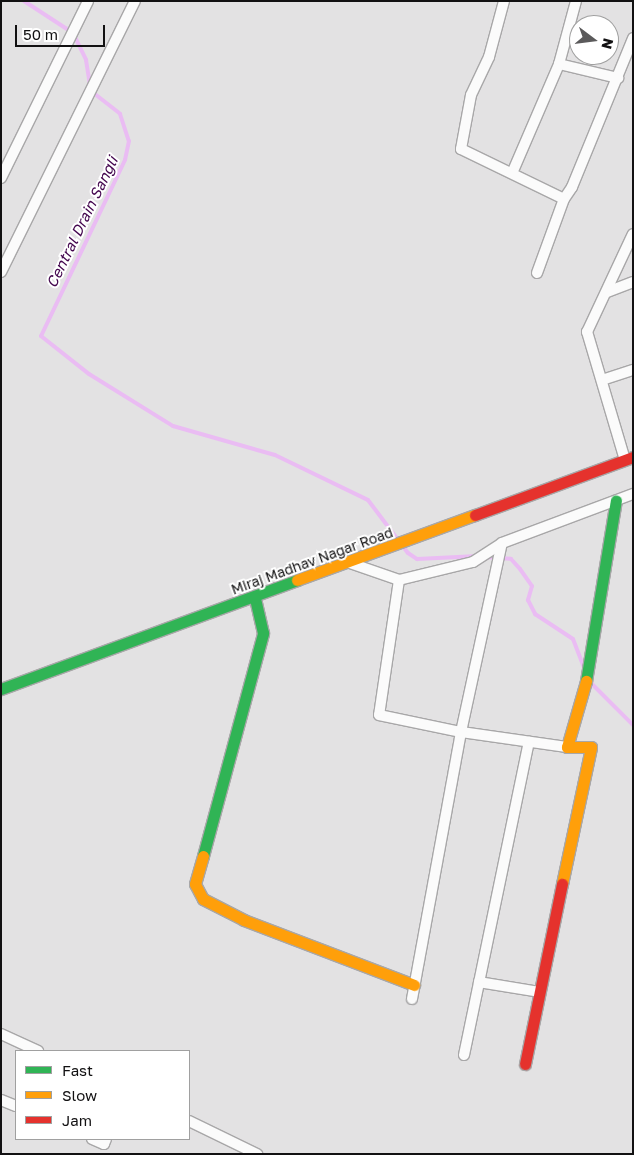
<!DOCTYPE html>
<style>
body{margin:0}
#map{position:relative;width:634px;height:1155px;overflow:hidden;background:#e3e2e3;font-family:"Golos Text",sans-serif}
div>[style]{position:absolute}
.stream>*{height:4px;margin:-2px;padding:0 2px;transform-origin:2px;border-radius:2px;background:#eabcf3}
.roads{filter:drop-shadow(1px 0 #a8a7a8) drop-shadow(-1px 0 #a8a7a8) drop-shadow(0 1px #a8a7a8) drop-shadow(0 -1px #a8a7a8)}
.street>*{height:10px;margin:-5px;padding:0 5px;transform-origin:5px;border-radius:5px;background:#fbfbfb}
.fast>*{height:11px;margin:-5.5px;padding:0 5.5px;transform-origin:5.5px;border-radius:5.5px;background:#30b455}
.slow>*{height:11px;margin:-5.5px;padding:0 5.5px;transform-origin:5.5px;border-radius:5.5px;background:#ff9f0a}
.jam>*{height:11px;margin:-5.5px;padding:0 5.5px;transform-origin:5.5px;border-radius:5.5px;background:#e5322d}
span{translate:-50% -50%;white-space:nowrap;text-align:center;line-height:1.15;-webkit-text-stroke:4px #fff;paint-order:stroke}
.street-label{font-size:14px;color:#121112}
.water-label{font-size:15px;color:#43064e;font-style:italic}
.frame{position:absolute;inset:0;border:2px solid #121112;pointer-events:none}
.legend{position:absolute;left:15px;top:1050px;width:175px;height:90px;box-sizing:border-box;background:#fff;border:1px solid #a0a0a0;margin:0;padding:6px 9px;list-style:none;font-size:15px;color:#121112}
.legend li{display:flex;align-items:center;gap:10px;height:25px}
.legend b{width:25px;border:1px solid #a0a0a0}
.north{position:absolute;left:569px;top:15px;width:50px;height:50px;box-sizing:border-box;background:#fff;border:1px solid #a0a0a0;border-radius:50%;rotate:105deg;font-size:14px;font-weight:700;line-height:20px;text-align:center;color:#121112}
.north::after{content:'';display:block;margin:auto;width:18px;height:22px;background:#5b5a5b;clip-path:polygon(50% 0,100% 100%,50% 72%,0 100%)}
.scale{position:absolute;left:15px;top:25px;width:90px;height:22px;box-sizing:border-box;border:2px solid #121112;border-top:0;padding-left:6px;font-size:15px;line-height:18px;white-space:nowrap;color:#121112;-webkit-text-stroke:4px #fff;paint-order:stroke}
</style>
<div id="map">
<div class="stream">
<i style="left:24px;top:1px;width:59px;rotate:33.1deg"></i>
<i style="left:73px;top:33px;width:30px;rotate:64deg"></i>
<i style="left:86px;top:60px;width:31px;rotate:81deg"></i>
<i style="left:91px;top:91px;width:37px;rotate:38deg"></i>
<i style="left:120px;top:114px;width:28px;rotate:72deg"></i>
<i style="left:129px;top:141px;width:19px;rotate:102deg"></i>
<i style="left:125px;top:160px;width:195px;rotate:115.5deg"></i>
<i style="left:41px;top:336px;width:61px;rotate:38.4deg"></i>
<i style="left:89px;top:374px;width:99px;rotate:31.8deg"></i>
<i style="left:173px;top:426px;width:106px;rotate:15.9deg"></i>
<i style="left:275px;top:455px;width:103px;rotate:25.8deg"></i>
<i style="left:368px;top:500px;width:66px;rotate:53deg"></i>
<i style="left:408px;top:553px;width:11px;rotate:34deg"></i>
<i style="left:417px;top:559px;width:61px;rotate:-2.8deg"></i>
<i style="left:485px;top:557px;width:26px;rotate:4deg"></i>
<i style="left:511px;top:559px;width:13px;rotate:48deg"></i>
<i style="left:520px;top:569px;width:21px;rotate:55deg"></i>
<i style="left:532px;top:586px;width:15px;rotate:106deg"></i>
<i style="left:528px;top:600px;width:16px;rotate:63deg"></i>
<i style="left:535px;top:614px;width:45px;rotate:33.3deg"></i>
<i style="left:573px;top:639px;width:30px;rotate:69deg"></i>
<i style="left:590px;top:682px;width:61px;rotate:45deg"></i>
</div>
<div class="roads">
<div class="street">
<i style="left:504px;top:1px;width:58px;rotate:105deg"></i>
<i style="left:489px;top:57px;width:42px;rotate:115.3deg"></i>
<i style="left:471px;top:95px;width:55px;rotate:100.5deg"></i>
<i style="left:461px;top:149px;width:114px;rotate:25.9deg"></i>
<i style="left:559px;top:64px;width:61px;rotate:13.3deg"></i>
<i style="left:513px;top:171px;width:116px;rotate:-66.7deg"></i>
<i style="left:559px;top:64px;width:65px;rotate:-74.9deg"></i>
<i style="left:1px;top:178px;width:197px;rotate:-63.8deg"></i>
<i style="left:1px;top:272px;width:302px;rotate:-63.7deg"></i>
<i style="left:537px;top:273px;width:79px;rotate:-70deg"></i>
<i style="left:564px;top:199px;width:14px;rotate:-56deg"></i>
<i style="left:572px;top:187px;width:161px;rotate:-67.7deg"></i>
<i style="left:607px;top:292px;width:28px;rotate:-21deg"></i>
<i style="left:602px;top:380px;width:33px;rotate:-18deg"></i>
<i style="left:625px;top:460px;width:134px;rotate:-106.5deg"></i>
<i style="left:587px;top:332px;width:108px;rotate:-64.9deg"></i>
<i style="left:350px;top:563px;width:52px;rotate:19.1deg"></i>
<i style="left:399px;top:580px;width:76px;rotate:-13.7deg"></i>
<i style="left:473px;top:562px;width:35px;rotate:-33deg"></i>
<i style="left:502px;top:543px;width:140px;rotate:-20.5deg"></i>
<i style="left:399px;top:580px;width:136px;rotate:98.4deg"></i>
<i style="left:379px;top:715px;width:84px;rotate:11.7deg"></i>
<i style="left:461px;top:732px;width:107px;rotate:8.1deg"></i>
<i style="left:479px;top:982px;width:62px;rotate:9.3deg"></i>
<i style="left:412px;top:999px;width:271px;rotate:-79.6deg"></i>
<i style="left:461px;top:732px;width:193px;rotate:-77.8deg"></i>
<i style="left:1px;top:1034px;width:41px;rotate:24.7deg"></i>
<i style="left:464px;top:1055px;width:320px;rotate:-78.3deg"></i>
<i style="left:1px;top:1100px;width:16px;rotate:22deg"></i>
<i style="left:189px;top:1121px;width:76px;rotate:25.9deg"></i>
<i style="left:92px;top:1139px;width:13px;rotate:23deg"></i>
<i style="left:104px;top:1144px;width:5px;rotate:-68deg"></i>
</div>
<div class="fast">
<i style="left:586px;top:681px;width:183px;rotate:-80.6deg"></i>
<i style="left:1px;top:689px;width:315px;rotate:-20.2deg"></i>
<i style="left:203px;top:856px;width:231px;rotate:-74.9deg"></i>
<i style="left:263px;top:633px;width:36px;rotate:-103deg"></i>
</div>
<div class="slow">
<i style="left:297px;top:580px;width:189px;rotate:-20.1deg"></i>
<i style="left:203px;top:856px;width:29px;rotate:106deg"></i>
<i style="left:195px;top:884px;width:17px;rotate:62deg"></i>
<i style="left:203px;top:899px;width:46px;rotate:27.1deg"></i>
<i style="left:244px;top:920px;width:182px;rotate:20.9deg"></i>
<i style="left:562px;top:884px;width:140px;rotate:-78deg"></i>
<i style="left:591px;top:747px;width:24px;rotate:180deg"></i>
<i style="left:567px;top:747px;width:69px;rotate:-73.9deg"></i>
</div>
<div class="jam">
<i style="left:475px;top:515px;width:168px;rotate:-20.2deg"></i>
<i style="left:525px;top:1064px;width:184px;rotate:-78.4deg"></i>
</div>
</div>
<div class="street-label">
<span style="left:312px;top:561px;rotate:-20deg">Miraj Madhav Nagar Road</span>
</div>
<div class="water-label">
<span style="left:82px;top:222px;rotate:-64deg">Central Drain Sangli</span>
</div>
<div class="frame"></div>
<ul class="legend">
<li><b style="height:6px;background:#30b455"></b>Fast</li>
<li><b style="height:6px;background:#ff9f0a"></b>Slow</li>
<li><b style="height:6px;background:#e5322d"></b>Jam</li>
</ul>
<div class="north">N</div>
<div class="scale">50 m</div>
</div>
